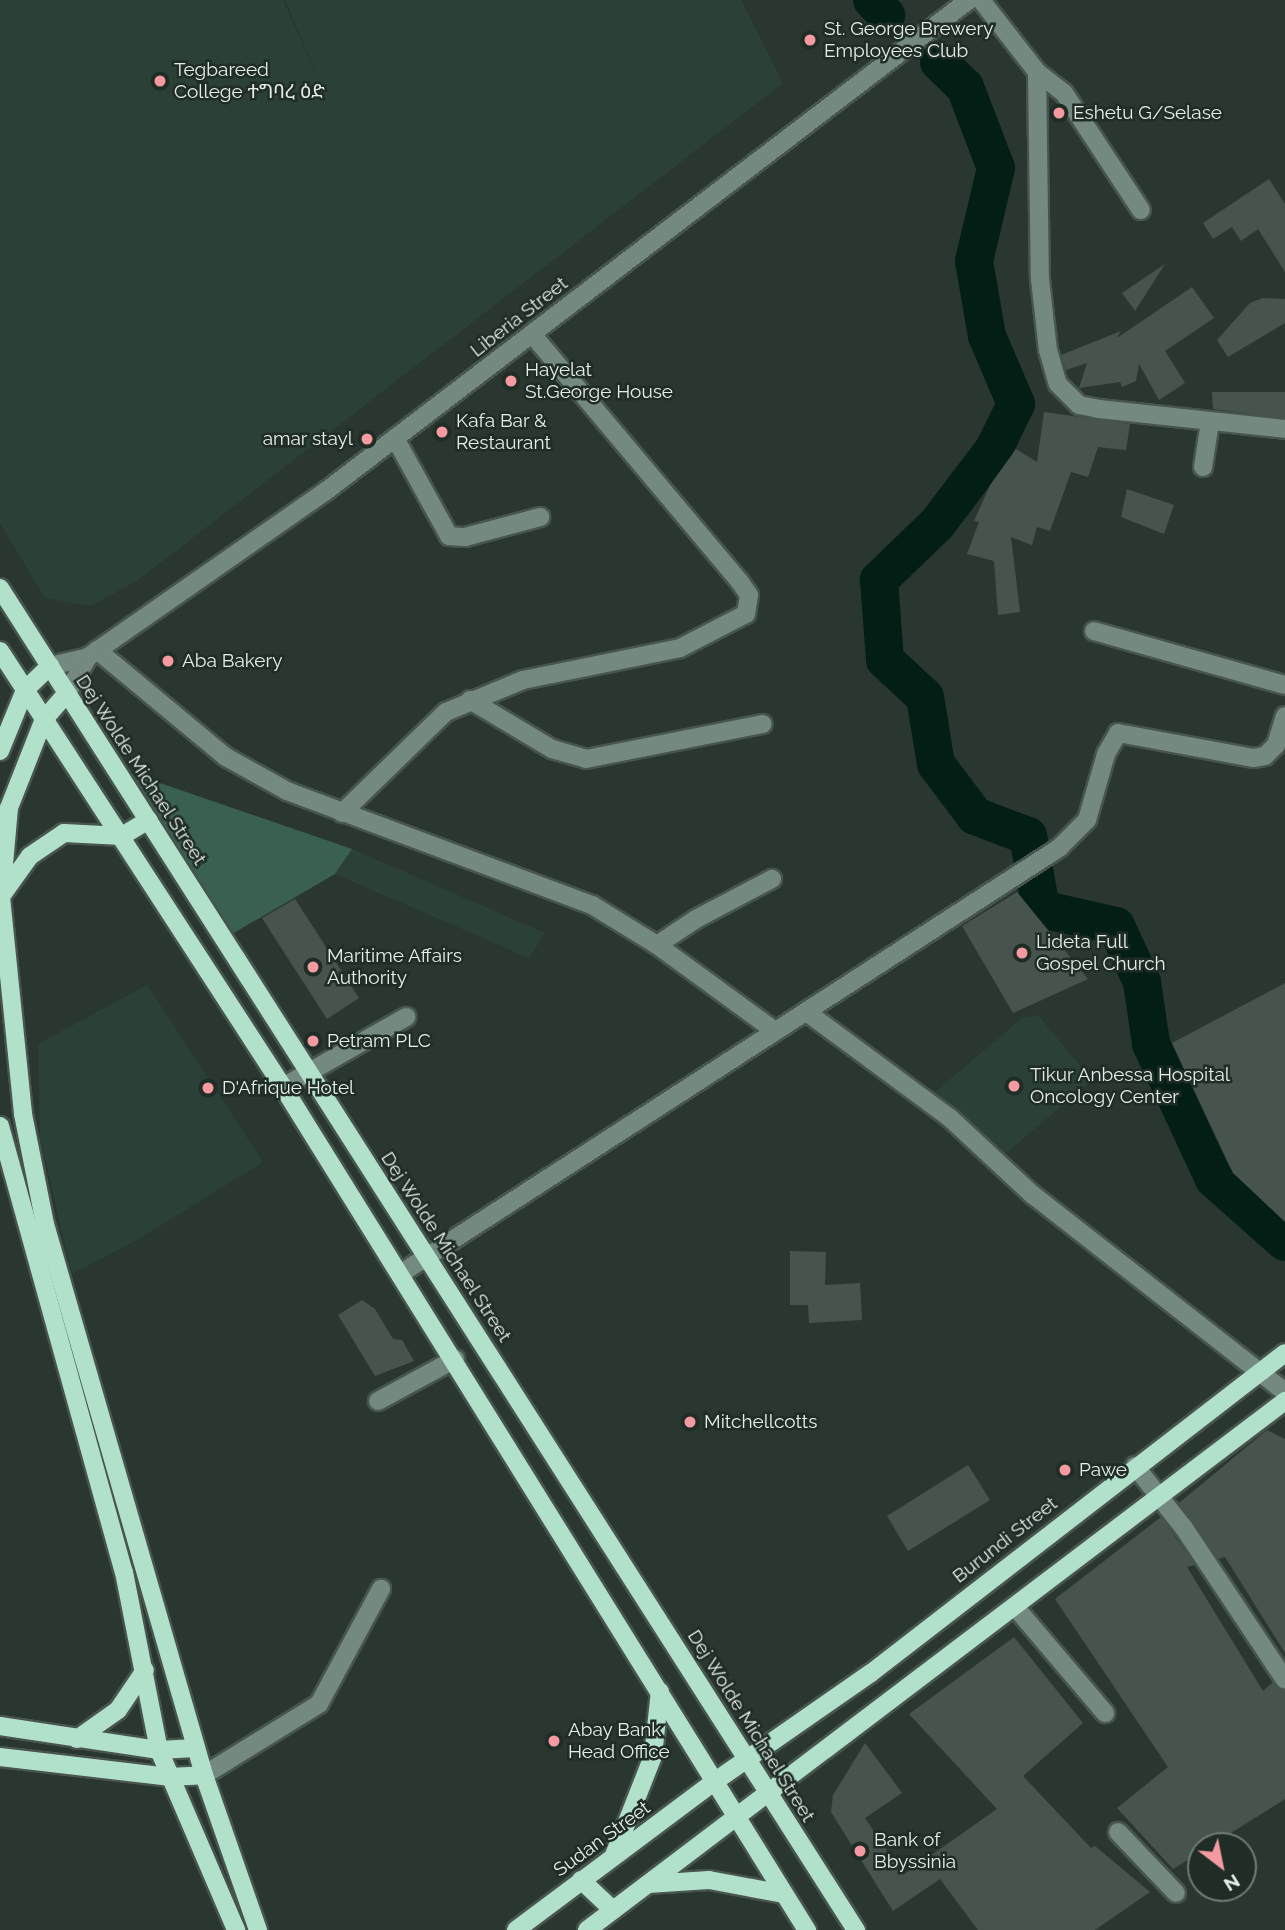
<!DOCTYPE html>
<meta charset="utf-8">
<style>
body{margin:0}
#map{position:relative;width:1285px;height:1930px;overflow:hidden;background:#2a3731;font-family:Raleway,"Noto Sans Ethiopic",sans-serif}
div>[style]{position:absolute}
.built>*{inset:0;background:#2b4037}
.green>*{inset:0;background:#396050}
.river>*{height:38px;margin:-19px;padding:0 19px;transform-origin:19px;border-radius:19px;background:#031f15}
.building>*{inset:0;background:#47544e}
.roads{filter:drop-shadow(2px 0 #48544e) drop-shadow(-2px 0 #48544e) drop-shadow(0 2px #48544e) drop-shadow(0 -2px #48544e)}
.minor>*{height:18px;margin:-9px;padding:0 9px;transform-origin:9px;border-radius:9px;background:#748a80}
.major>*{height:18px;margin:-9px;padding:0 9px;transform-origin:9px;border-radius:9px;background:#b2e1cb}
.dots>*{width:19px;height:19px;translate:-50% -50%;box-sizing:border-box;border:4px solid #202d27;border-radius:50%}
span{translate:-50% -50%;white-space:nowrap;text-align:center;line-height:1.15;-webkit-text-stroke:5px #202d27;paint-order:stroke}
.poi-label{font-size:19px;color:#e5ede9}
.left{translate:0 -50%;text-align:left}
.right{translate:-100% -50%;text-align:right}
.street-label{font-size:19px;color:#e5ede9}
.north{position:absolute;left:1187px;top:1832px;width:70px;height:70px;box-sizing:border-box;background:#202d27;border:2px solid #6f7a75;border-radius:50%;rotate:148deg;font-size:19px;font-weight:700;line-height:28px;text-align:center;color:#e5ede9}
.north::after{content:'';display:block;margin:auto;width:24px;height:32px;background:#f49aa0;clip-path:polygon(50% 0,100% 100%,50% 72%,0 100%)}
</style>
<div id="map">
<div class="built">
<i style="clip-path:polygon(0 0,283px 0,324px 91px,285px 0,741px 0,783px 83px,138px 580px,91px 606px,45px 598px,0 523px)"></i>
<i style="clip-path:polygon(352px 849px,545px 933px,529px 958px,335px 874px)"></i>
<i style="clip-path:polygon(147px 985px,263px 1162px,139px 1239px,72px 1274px,40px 1138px,38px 1044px)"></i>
<i style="clip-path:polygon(1038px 1015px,1092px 1080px,1005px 1154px,935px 1092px,1022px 1018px)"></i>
</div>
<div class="green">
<i style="clip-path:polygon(125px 771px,352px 849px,335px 874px,232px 934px)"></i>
</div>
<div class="river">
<i style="left:872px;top:0;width:21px;rotate:47deg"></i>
<i style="left:939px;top:62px;width:36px;rotate:44deg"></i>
<i style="left:965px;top:87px;width:87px;rotate:69.1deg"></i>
<i style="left:996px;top:168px;width:96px;rotate:103.3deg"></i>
<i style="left:974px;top:261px;width:76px;rotate:80.2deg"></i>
<i style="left:987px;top:336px;width:74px;rotate:66.9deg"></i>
<i style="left:1016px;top:404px;width:50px;rotate:116.1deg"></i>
<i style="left:994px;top:449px;width:94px;rotate:127.2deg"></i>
<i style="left:937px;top:524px;width:81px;rotate:136deg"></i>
<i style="left:879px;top:580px;width:80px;rotate:85.7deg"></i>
<i style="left:885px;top:660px;width:54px;rotate:42.8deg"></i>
<i style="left:925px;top:697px;width:68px;rotate:80.7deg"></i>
<i style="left:936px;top:764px;width:65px;rotate:53.1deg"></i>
<i style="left:975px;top:816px;width:57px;rotate:20.7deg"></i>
<i style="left:1028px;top:836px;width:74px;rotate:79.9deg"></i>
<i style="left:1041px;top:909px;width:77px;rotate:12.8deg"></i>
<i style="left:1116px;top:926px;width:62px;rotate:65.1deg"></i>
<i style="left:1142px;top:982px;width:63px;rotate:81.7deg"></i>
<i style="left:1151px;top:1044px;width:149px;rotate:65deg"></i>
<i style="left:1214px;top:1179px;width:95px;rotate:41.6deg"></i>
</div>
<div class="building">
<i style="clip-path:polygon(1269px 179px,1285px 204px,1285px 272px,1258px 229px,1241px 241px,1232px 227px,1213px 239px,1203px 223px)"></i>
<i style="clip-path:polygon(1165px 264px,1135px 311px,1122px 293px)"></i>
<i style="clip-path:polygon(1192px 287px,1214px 318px,1165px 351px,1185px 383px,1159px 400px,1139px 364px,1136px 381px,1122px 387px,1120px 382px,1079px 388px,1087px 363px,1066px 370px,1061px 355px,1121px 331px,1117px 338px)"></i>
<i style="clip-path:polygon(1263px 298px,1285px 299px,1285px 323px,1228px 357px,1217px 340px,1250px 303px)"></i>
<i style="clip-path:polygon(1212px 392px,1285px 392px,1285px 418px,1213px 409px)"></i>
<i style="clip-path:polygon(1044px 412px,1130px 424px,1126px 450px,1098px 447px,1088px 477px,1071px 472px,1050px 531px,1037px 527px,1032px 545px,1011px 537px,1020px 612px,998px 615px,994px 561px,967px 554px,979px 522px,974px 521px,990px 485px,1016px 449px,1037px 462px)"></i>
<i style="clip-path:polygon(1127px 489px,1174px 505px,1164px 534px,1121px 517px)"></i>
<i style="clip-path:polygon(1017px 892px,1088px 979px,1013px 1013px,962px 926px)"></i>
<i style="clip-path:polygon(295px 899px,359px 998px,327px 1019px,262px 918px)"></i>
<i style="clip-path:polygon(1285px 983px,1285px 1222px,1233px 1173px,1172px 1043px)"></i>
<i style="clip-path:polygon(790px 1251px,826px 1252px,825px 1285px,860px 1283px,862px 1320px,809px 1323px,808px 1305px,790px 1305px)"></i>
<i style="clip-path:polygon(362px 1300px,375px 1309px,393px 1339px,402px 1340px,414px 1361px,375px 1376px,338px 1315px)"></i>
<i style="clip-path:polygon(1267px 1430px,1285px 1439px,1285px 1653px,1225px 1557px,1218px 1559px,1179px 1503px)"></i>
<i style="clip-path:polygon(968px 1465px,990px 1500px,908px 1551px,887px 1516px)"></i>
<i style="clip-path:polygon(1161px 1517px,1195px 1565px,1187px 1567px,1263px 1691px,1273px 1682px,1285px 1691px,1285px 1799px,1210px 1846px,1201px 1846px,1201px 1852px,1173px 1869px,1117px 1808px,1168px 1767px,1055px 1599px)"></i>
<i style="clip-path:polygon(1014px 1637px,1083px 1723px,1023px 1776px,1091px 1848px,1095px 1846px,1150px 1892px,1095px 1930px,978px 1930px,940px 1879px,893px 1911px,831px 1812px,833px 1795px,865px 1743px,902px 1793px,865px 1818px,903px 1875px,997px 1809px,909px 1714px)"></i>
</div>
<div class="roads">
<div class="minor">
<i style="left:981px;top:0;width:91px;rotate:52.1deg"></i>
<i style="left:1037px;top:72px;width:34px;rotate:38deg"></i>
<i style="left:1064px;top:93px;width:140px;rotate:56.7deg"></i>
<i style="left:1037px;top:72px;width:207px;rotate:89.2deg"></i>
<i style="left:1040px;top:279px;width:71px;rotate:83.6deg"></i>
<i style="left:1048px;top:350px;width:35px;rotate:74deg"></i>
<i style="left:1058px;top:384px;width:30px;rotate:45deg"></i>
<i style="left:1079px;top:405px;width:20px;rotate:11deg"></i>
<i style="left:1099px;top:409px;width:187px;rotate:6.1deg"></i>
<i style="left:395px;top:438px;width:112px;rotate:61.1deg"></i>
<i style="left:449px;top:536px;width:16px;rotate:4deg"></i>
<i style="left:465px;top:537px;width:78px;rotate:-14.9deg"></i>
<i style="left:1203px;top:467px;width:46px;rotate:-81.2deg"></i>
<i style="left:1094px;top:631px;width:198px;rotate:15.8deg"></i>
<i style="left:97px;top:650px;width:168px;rotate:39.7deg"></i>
<i style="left:226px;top:757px;width:70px;rotate:29.1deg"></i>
<i style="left:287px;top:791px;width:326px;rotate:20.5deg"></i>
<i style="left:592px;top:905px;width:76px;rotate:31.6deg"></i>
<i style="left:657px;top:945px;width:146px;rotate:36.1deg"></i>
<i style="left:50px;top:666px;width:39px;rotate:-13deg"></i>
<i style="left:88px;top:657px;width:290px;rotate:-34.9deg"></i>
<i style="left:326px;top:491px;width:809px;rotate:-37.37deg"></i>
<i style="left:67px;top:693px;width:42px;rotate:-59.7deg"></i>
<i style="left:470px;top:700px;width:96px;rotate:30.9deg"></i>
<i style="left:552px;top:749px;width:35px;rotate:16deg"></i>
<i style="left:586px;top:759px;width:180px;rotate:-11.2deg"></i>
<i style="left:342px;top:813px;width:145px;rotate:-44.2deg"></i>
<i style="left:446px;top:712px;width:83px;rotate:-22.6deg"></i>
<i style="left:523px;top:680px;width:160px;rotate:-11.5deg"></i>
<i style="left:680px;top:648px;width:74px;rotate:-27.3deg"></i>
<i style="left:746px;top:614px;width:19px;rotate:-81deg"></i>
<i style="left:749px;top:595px;width:16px;rotate:-125deg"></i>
<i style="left:740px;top:582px;width:324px;rotate:-130deg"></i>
<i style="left:657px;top:945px;width:47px;rotate:-33.7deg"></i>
<i style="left:696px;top:919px;width:86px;rotate:-27.8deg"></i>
<i style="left:808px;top:1013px;width:177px;rotate:36.5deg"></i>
<i style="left:950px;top:1118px;width:113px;rotate:42.9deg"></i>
<i style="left:1033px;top:1195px;width:320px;rotate:38deg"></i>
<i style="left:283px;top:1087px;width:142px;rotate:-29.6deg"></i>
<i style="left:400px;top:1274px;width:785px;rotate:-32.88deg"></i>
<i style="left:1059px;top:848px;width:40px;rotate:-45deg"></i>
<i style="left:1087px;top:820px;width:69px;rotate:-73.9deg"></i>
<i style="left:1106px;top:754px;width:24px;rotate:-60deg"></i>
<i style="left:1118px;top:733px;width:137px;rotate:10.5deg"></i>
<i style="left:1253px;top:758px;width:12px;rotate:-9deg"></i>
<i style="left:1265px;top:756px;width:16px;rotate:-45deg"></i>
<i style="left:1276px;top:745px;width:30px;rotate:-73deg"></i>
<i style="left:378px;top:1401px;width:88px;rotate:-28.6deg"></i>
<i style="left:1135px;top:1466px;width:79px;rotate:51.7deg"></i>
<i style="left:1184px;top:1528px;width:182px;rotate:56.4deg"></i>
<i style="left:1016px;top:1608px;width:138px;rotate:49.7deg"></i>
<i style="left:204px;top:1775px;width:135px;rotate:-31.7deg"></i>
<i style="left:319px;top:1704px;width:131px;rotate:-61.7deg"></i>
<i style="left:1118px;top:1832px;width:84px;rotate:46.4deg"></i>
</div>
<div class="major">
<i style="left:0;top:588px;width:1592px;rotate:57.47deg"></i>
<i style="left:0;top:651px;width:520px;rotate:57.01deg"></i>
<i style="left:283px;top:1087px;width:993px;rotate:58.14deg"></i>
<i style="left:67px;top:693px;width:35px;rotate:131deg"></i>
<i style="left:44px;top:719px;width:96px;rotate:111.5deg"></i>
<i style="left:9px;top:808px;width:89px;rotate:95.1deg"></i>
<i style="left:1px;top:897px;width:218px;rotate:84.2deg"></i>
<i style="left:23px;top:1114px;width:112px;rotate:78.7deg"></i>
<i style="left:45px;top:1224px;width:573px;rotate:73.9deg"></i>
<i style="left:204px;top:1775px;width:164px;rotate:70.8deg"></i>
<i style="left:0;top:751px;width:66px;rotate:-67.7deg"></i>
<i style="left:25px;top:690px;width:35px;rotate:-44deg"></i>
<i style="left:2px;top:895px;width:48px;rotate:-54.3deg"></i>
<i style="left:30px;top:856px;width:41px;rotate:-34.1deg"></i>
<i style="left:64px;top:833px;width:58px;rotate:3deg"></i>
<i style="left:122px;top:836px;width:31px;rotate:-31deg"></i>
<i style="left:0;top:1126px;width:463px;rotate:74.5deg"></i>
<i style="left:124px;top:1572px;width:181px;rotate:78.9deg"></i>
<i style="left:159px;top:1750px;width:196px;rotate:66.8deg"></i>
<i style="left:0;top:1726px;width:161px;rotate:8.6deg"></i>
<i style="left:159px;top:1750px;width:37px;rotate:-3deg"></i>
<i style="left:77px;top:1739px;width:50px;rotate:-35.3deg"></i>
<i style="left:118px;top:1710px;width:48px;rotate:-56deg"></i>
<i style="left:0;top:1757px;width:170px;rotate:6.7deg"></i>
<i style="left:169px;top:1777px;width:35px;rotate:-3deg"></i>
<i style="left:614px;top:1855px;width:106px;rotate:-68.5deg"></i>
<i style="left:653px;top:1756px;width:65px;rotate:-83.9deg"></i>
<i style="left:581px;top:1880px;width:44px;rotate:43.2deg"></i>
<i style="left:648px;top:1884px;width:61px;rotate:-3.8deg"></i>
<i style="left:709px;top:1880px;width:76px;rotate:10.6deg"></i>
<i style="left:516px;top:1930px;width:247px;rotate:-36.8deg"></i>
<i style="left:714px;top:1782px;width:191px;rotate:-34.8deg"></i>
<i style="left:871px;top:1673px;width:523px;rotate:-37.7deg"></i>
<i style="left:587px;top:1930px;width:876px;rotate:-37.16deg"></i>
</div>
</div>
<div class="dots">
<i style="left:810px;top:40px;background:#f49aa0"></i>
<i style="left:160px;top:81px;background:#f49aa0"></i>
<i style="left:1059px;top:113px;background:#f49aa0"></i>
<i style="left:511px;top:381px;background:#f49aa0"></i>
<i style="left:442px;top:432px;background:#f49aa0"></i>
<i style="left:367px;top:439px;background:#f49aa0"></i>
<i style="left:168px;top:661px;background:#f49aa0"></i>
<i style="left:1022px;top:953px;background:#f49aa0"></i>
<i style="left:313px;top:967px;background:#f49aa0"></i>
<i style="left:313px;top:1041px;background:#f49aa0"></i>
<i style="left:1014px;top:1086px;background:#f49aa0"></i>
<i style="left:208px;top:1088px;background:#f49aa0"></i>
<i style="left:690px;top:1422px;background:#f49aa0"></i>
<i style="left:1065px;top:1470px;background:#f49aa0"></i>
<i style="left:554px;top:1741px;background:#f49aa0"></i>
<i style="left:860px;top:1851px;background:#f49aa0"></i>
</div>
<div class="poi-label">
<span class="left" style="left:824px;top:40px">St. George Brewery<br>Employees Club</span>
<span class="left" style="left:174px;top:81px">Tegbareed<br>College ተግባረ ዕድ</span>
<span class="left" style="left:1073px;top:113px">Eshetu G/Selase</span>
<span class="left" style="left:525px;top:381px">Hayelat<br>St.George House</span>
<span class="left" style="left:456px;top:432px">Kafa Bar &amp;<br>Restaurant</span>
<span class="right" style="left:353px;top:439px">amar stayl</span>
<span class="left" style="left:182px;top:661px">Aba Bakery</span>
<span class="left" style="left:1036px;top:953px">Lideta Full<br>Gospel Church</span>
<span class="left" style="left:327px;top:967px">Maritime Affairs<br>Authority</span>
<span class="left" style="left:327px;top:1041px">Petram PLC</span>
<span class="left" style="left:1030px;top:1086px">Tikur Anbessa Hospital<br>Oncology Center</span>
<span class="left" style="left:222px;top:1088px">D'Afrique Hotel</span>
<span class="left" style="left:704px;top:1422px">Mitchellcotts</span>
<span class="left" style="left:1079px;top:1470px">Pawe</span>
<span class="left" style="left:568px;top:1741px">Abay Bank<br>Head Office</span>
<span class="left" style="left:874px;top:1851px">Bank of<br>Bbyssinia</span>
</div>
<div class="street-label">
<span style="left:519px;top:317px;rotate:-38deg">Liberia Street</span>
<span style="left:141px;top:770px;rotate:57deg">Dej Wolde Michael Street</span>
<span style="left:446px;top:1247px;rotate:57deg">Dej Wolde Michael Street</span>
<span style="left:1005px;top:1540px;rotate:-38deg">Burundi Street</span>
<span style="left:751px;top:1726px;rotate:58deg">Dej Wolde Michael Street</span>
<span style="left:602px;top:1839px;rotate:-36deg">Sudan Street</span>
</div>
<div class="north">N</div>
</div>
